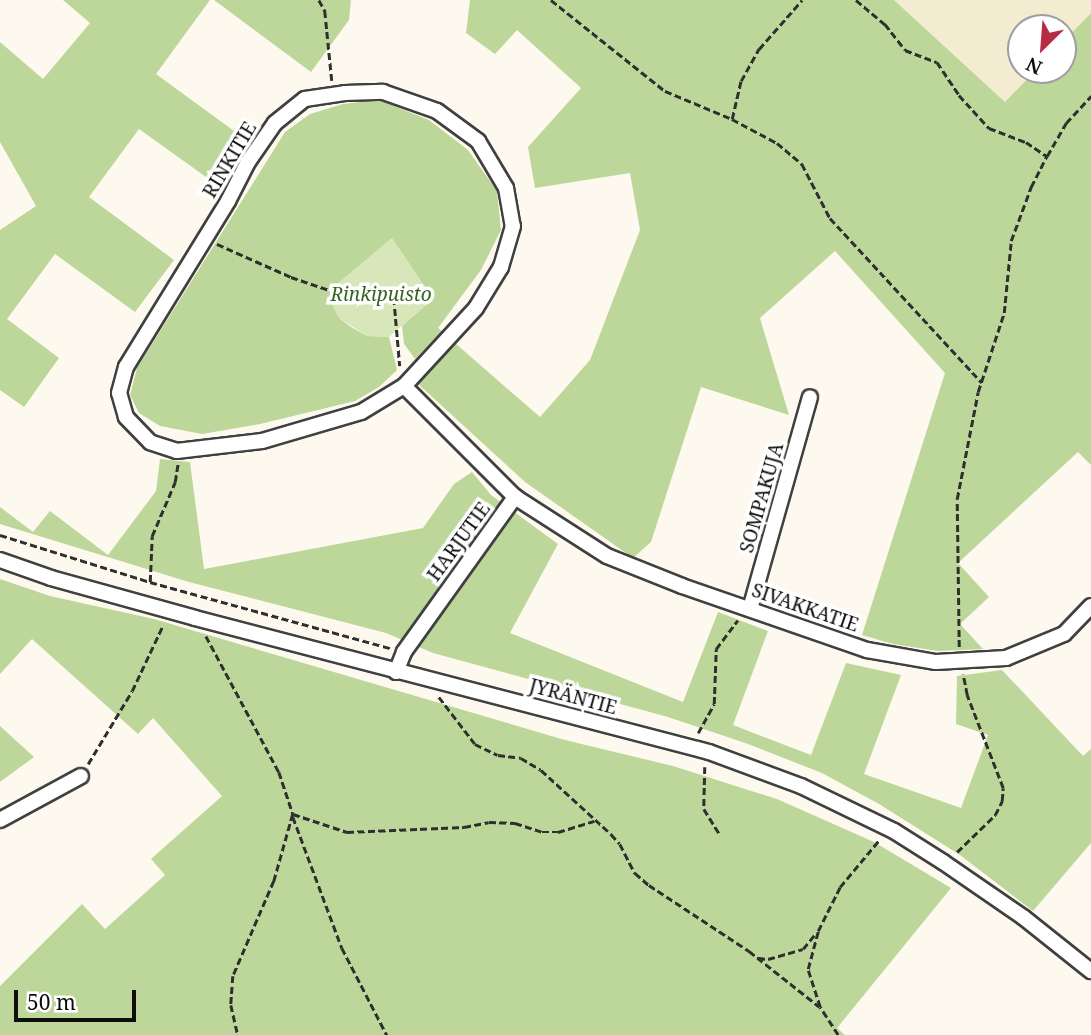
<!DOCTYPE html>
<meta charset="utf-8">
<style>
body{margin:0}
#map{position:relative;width:1091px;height:1035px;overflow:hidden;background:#fef9ee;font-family:"Noto Serif",serif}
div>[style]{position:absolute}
.farmland>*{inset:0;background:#f3ecd0}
.green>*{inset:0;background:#d7e7ba}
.forest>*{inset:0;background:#bdd79a}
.path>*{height:2.5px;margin-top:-1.25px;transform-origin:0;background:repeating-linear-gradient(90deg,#2f2f2f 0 7px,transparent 0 10.5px)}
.roads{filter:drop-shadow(2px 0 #404040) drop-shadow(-2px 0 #404040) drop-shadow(0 2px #404040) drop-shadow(0 -2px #404040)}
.street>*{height:14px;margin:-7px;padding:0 7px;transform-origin:7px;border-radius:7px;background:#fff}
span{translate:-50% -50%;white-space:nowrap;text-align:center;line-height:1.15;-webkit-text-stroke:7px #fff;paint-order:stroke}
.street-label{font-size:19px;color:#0d0d0d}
.park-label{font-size:19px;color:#366221;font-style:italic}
.north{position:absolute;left:1007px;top:14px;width:70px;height:70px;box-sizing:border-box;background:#fff;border:2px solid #9e9e9e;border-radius:50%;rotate:205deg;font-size:19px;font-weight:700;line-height:28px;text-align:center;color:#0d0d0d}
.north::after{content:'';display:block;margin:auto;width:24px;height:32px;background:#b72c44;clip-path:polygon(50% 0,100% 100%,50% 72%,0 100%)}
.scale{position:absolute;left:14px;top:990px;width:122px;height:32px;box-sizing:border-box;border:4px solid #0d0d0d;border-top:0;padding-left:9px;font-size:21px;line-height:24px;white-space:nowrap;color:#0d0d0d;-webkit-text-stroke:5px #fff;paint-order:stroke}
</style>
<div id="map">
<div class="farmland">
<i style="clip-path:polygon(894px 0,1091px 0,1091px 13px,1063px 42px,1063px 28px,1021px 28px,1021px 70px,1036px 70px,1005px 102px)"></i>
</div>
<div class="green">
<i style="clip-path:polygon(392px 238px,433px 299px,389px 337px,367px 336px,339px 318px,329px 298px,335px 286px)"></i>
</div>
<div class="forest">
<i style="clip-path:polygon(63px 0,210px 0,156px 74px,245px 139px,213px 182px,139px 129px,89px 197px,174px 260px,135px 312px,55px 254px,7px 319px,59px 358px,24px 407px,0 390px,0 230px,36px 206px,0 142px,0 42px,43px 79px,90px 23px)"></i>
<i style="clip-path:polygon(214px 0,351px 0,349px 20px,311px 72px)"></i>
<i style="clip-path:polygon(470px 0,894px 0,1005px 102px,1036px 70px,1063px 70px,1063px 42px,1091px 13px,1091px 465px,1078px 452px,958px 563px,989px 597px,960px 624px,983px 649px,938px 651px,893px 644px,862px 635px,945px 373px,835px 251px,760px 318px,789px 415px,701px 387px,651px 542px,633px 558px,525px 482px,417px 383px,455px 343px,540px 417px,590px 360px,640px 230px,630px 173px,535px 188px,528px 147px,581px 88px,517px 30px,495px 54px,466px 33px)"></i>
<i style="clip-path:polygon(379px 100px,429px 120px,468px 150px,497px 191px,501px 230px,481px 270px,438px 328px,442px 331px,415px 359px,404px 344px,402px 326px,433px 299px,392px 238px,335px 286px,329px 298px,339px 318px,351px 327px,367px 336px,389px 337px,397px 370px,379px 387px,355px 401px,260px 424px,202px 434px,160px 426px,139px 413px,130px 395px,137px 368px,285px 132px,310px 114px,343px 104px)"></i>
<i style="clip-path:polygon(160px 459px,190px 462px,204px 569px,423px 528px,454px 484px,472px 472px,491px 495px,558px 544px,510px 633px,683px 702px,718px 612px,768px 631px,733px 725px,811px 755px,846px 663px,901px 675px,864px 774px,961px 808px,988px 735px,956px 724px,957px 676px,1002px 670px,1083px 756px,1091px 749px,1091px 843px,1033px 911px,960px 855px,879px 804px,822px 773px,748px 744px,668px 717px,433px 653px,386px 633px,189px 582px,0 524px,0 507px,33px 532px,50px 511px,108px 555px,156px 491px)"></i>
<i style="clip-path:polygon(0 579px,50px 596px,154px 619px,565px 740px,673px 766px,777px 799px,874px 842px,951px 888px,837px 1028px,845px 1035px,0 1035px,0 986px,82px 904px,105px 929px,165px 875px,151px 859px,222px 796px,153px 718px,138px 734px,32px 639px,0 674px)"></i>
<i style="clip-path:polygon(0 726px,34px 757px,0 782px)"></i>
</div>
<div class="path">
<i style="left:319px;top:0;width:13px;rotate:61deg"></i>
<i style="left:325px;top:11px;width:70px;rotate:84.3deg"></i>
<i style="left:551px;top:0;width:146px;rotate:38.6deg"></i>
<i style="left:665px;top:91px;width:73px;rotate:22.7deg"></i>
<i style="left:732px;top:119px;width:51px;rotate:28.1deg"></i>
<i style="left:777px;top:143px;width:33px;rotate:40deg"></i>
<i style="left:802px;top:164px;width:61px;rotate:62.6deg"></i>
<i style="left:830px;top:218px;width:224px;rotate:47.3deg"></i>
<i style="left:856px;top:0;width:38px;rotate:40deg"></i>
<i style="left:885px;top:24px;width:33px;rotate:52deg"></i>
<i style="left:905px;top:50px;width:34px;rotate:21deg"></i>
<i style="left:937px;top:62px;width:40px;rotate:56deg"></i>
<i style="left:959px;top:95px;width:45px;rotate:47.7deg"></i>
<i style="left:989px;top:128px;width:40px;rotate:21deg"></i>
<i style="left:1026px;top:142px;width:25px;rotate:34deg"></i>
<i style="left:732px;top:119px;width:39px;rotate:-77deg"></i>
<i style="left:741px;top:81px;width:37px;rotate:-61deg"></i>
<i style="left:759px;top:49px;width:65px;rotate:-48.7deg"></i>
<i style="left:217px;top:244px;width:81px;rotate:24deg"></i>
<i style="left:291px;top:277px;width:50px;rotate:18.8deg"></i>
<i style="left:394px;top:298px;width:68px;rotate:85deg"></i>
<i style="left:0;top:535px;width:157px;rotate:17.4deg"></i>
<i style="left:150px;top:582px;width:249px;rotate:15.4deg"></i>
<i style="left:150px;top:582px;width:46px;rotate:-87.5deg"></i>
<i style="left:152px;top:536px;width:59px;rotate:-66.9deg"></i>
<i style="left:175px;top:482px;width:18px;rotate:-81deg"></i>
<i style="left:206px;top:636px;width:154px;rotate:61.8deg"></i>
<i style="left:279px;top:772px;width:44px;rotate:71.6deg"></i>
<i style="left:293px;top:814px;width:70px;rotate:105.8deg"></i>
<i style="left:274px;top:881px;width:103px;rotate:113.3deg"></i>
<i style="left:233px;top:976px;width:29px;rotate:94deg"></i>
<i style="left:231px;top:1005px;width:31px;rotate:77deg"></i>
<i style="left:959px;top:647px;width:148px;rotate:-90.8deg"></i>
<i style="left:957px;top:499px;width:109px;rotate:-78.9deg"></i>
<i style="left:978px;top:392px;width:83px;rotate:-71.8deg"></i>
<i style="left:1004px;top:313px;width:72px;rotate:-84.4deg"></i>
<i style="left:1011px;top:241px;width:58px;rotate:-69.7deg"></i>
<i style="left:1031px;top:187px;width:35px;rotate:-63deg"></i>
<i style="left:1047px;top:156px;width:38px;rotate:-60deg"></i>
<i style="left:1066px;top:123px;width:37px;rotate:-47deg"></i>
<i style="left:439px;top:697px;width:59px;rotate:52.5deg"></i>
<i style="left:475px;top:744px;width:25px;rotate:26deg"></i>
<i style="left:498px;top:755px;width:23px;rotate:7deg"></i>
<i style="left:521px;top:758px;width:23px;rotate:31deg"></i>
<i style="left:541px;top:770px;width:95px;rotate:42.4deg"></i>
<i style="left:611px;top:834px;width:13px;rotate:48deg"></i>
<i style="left:620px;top:844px;width:33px;rotate:63deg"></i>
<i style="left:635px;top:873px;width:18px;rotate:41deg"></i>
<i style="left:649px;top:885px;width:120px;rotate:33.4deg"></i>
<i style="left:749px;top:951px;width:90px;rotate:38.3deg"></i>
<i style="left:698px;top:733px;width:33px;rotate:-61deg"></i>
<i style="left:714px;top:704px;width:55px;rotate:-87.9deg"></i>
<i style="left:716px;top:649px;width:36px;rotate:-53deg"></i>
<i style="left:88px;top:764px;width:85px;rotate:-58.9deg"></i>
<i style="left:132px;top:691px;width:73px;rotate:-64.8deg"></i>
<i style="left:705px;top:767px;width:42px;rotate:91.4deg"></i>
<i style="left:704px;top:809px;width:31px;rotate:58deg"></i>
<i style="left:293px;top:814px;width:57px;rotate:18.4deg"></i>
<i style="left:347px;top:832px;width:117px;rotate:-2.4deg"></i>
<i style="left:464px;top:827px;width:25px;rotate:-11deg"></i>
<i style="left:489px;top:822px;width:26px;rotate:2deg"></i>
<i style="left:515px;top:823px;width:28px;rotate:18deg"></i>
<i style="left:542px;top:832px;width:16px"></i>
<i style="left:558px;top:832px;width:38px;rotate:-17deg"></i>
<i style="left:293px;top:817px;width:140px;rotate:69.5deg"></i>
<i style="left:342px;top:948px;width:98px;rotate:62.7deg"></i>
<i style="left:957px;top:852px;width:53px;rotate:-44.2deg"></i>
<i style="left:995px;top:815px;width:16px;rotate:-63deg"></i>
<i style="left:1002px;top:801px;width:13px;rotate:-86deg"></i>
<i style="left:1003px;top:788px;width:100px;rotate:-111.2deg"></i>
<i style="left:967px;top:695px;width:21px;rotate:-101deg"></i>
<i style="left:758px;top:958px;width:10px;rotate:6deg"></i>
<i style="left:768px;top:959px;width:36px;rotate:-16deg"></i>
<i style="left:803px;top:949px;width:21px;rotate:-51deg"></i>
<i style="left:838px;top:1035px;width:33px;rotate:-123deg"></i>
<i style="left:820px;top:1007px;width:40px;rotate:-108deg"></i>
<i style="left:808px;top:969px;width:39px;rotate:-75deg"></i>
<i style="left:818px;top:931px;width:49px;rotate:-63.4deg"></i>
<i style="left:840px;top:887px;width:62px;rotate:-50.2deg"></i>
</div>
<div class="roads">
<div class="street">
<i style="left:383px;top:92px;width:57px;rotate:19.4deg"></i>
<i style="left:437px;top:111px;width:51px;rotate:36.2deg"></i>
<i style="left:478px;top:141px;width:55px;rotate:59.2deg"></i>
<i style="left:506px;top:188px;width:39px;rotate:80deg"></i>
<i style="left:513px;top:226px;width:43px;rotate:106.3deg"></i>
<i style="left:501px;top:267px;width:48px;rotate:121.4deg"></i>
<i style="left:476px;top:308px;width:106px;rotate:132.7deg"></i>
<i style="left:404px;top:386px;width:50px;rotate:148.8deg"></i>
<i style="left:361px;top:412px;width:103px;rotate:163.7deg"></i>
<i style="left:262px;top:441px;width:86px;rotate:173.3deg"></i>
<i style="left:177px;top:451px;width:28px;rotate:-162deg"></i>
<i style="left:150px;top:442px;width:35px;rotate:-134deg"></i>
<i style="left:126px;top:417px;width:25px;rotate:-106deg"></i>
<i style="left:119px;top:393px;width:27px;rotate:-75deg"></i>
<i style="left:126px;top:367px;width:195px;rotate:-58.4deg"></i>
<i style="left:228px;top:201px;width:44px;rotate:-62.9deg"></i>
<i style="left:248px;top:162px;width:47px;rotate:-55.3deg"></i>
<i style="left:275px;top:123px;width:38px;rotate:-39deg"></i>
<i style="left:305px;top:99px;width:40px;rotate:-8.5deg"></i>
<i style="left:345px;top:93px;width:38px;rotate:-2deg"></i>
<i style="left:404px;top:386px;width:157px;rotate:45deg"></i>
<i style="left:515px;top:497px;width:109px;rotate:32.7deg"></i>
<i style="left:607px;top:556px;width:81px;rotate:21.8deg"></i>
<i style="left:682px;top:586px;width:196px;rotate:19.1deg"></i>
<i style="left:867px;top:650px;width:70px;rotate:9.9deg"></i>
<i style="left:936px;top:662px;width:70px;rotate:-3.3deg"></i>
<i style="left:1006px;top:658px;width:63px;rotate:-22.5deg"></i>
<i style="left:1064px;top:634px;width:39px;rotate:-46deg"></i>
<i style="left:0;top:560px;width:54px;rotate:19.4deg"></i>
<i style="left:51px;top:578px;width:149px;rotate:15.5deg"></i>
<i style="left:195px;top:618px;width:531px;rotate:14.61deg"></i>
<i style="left:709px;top:752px;width:98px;rotate:20.3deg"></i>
<i style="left:801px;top:786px;width:103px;rotate:25.8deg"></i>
<i style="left:894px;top:831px;width:58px;rotate:32.3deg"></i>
<i style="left:943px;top:862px;width:97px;rotate:34.5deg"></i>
<i style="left:1023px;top:917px;width:87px;rotate:38.5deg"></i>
<i style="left:750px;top:609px;width:220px;rotate:-74.2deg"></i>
<i style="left:396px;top:672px;width:22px;rotate:-68deg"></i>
<i style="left:404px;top:652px;width:191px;rotate:-54.4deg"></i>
<i style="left:0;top:820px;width:92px;rotate:-28.5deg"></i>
</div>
</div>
<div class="street-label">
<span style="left:230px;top:160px;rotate:-59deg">RINKITIE</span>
<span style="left:762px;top:498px;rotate:-74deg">SOMPAKUJA</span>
<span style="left:459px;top:542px;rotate:-54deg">HARJUTIE</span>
<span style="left:805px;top:608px;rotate:19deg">SIVAKKATIE</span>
<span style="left:573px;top:697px;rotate:15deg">JYRÄNTIE</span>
</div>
<div class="park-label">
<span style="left:381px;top:295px">Rinkipuisto</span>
</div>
<div class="north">N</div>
<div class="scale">50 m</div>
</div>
